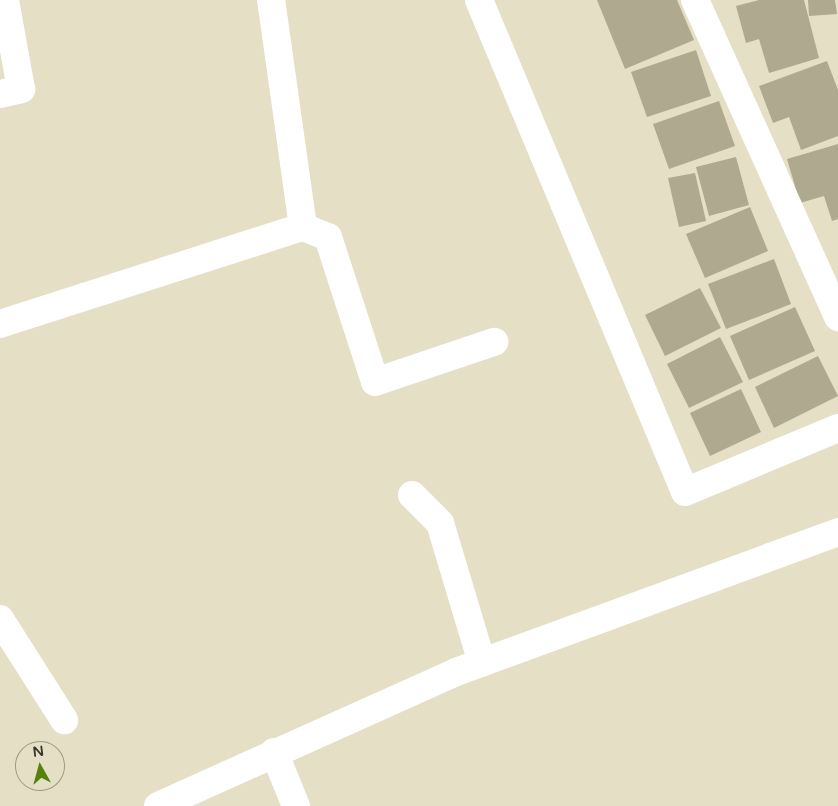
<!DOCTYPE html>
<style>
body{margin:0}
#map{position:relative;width:838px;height:806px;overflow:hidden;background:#e4dfc5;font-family:"Varela Round",sans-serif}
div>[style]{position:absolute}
.building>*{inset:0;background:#afa990}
.minor>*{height:28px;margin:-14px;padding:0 14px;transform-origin:14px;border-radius:14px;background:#fff}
span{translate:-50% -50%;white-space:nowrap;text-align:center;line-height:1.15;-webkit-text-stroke:5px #e4dfc5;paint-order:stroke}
.north{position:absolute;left:15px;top:741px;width:50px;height:50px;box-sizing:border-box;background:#e4dfc5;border:1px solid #9f9b87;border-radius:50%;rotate:353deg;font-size:14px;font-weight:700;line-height:20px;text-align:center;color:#38352b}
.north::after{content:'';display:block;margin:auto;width:18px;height:22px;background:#55820c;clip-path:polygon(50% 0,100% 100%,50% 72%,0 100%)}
</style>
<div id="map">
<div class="building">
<i style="clip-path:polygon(597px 0,677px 0,694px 40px,625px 69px)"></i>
<i style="clip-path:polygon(759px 0,804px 0,819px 58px,769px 73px,759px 39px,746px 43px,736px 6px)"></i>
<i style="clip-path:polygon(808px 0,835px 0,837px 14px,809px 16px)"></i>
<i style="clip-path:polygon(696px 50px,711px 96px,647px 117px,631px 72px)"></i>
<i style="clip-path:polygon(827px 61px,838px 90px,838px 136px,801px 150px,789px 117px,773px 123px,759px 86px)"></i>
<i style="clip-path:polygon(719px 101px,735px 146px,669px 169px,653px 124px)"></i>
<i style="clip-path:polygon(838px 144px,838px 219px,832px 221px,824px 196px,800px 203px,787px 159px)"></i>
<i style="clip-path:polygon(736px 157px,749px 205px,709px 216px,696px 167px)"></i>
<i style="clip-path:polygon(695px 173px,706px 221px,679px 227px,668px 178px)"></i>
<i style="clip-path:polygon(750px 207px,768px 251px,705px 278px,686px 234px)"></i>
<i style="clip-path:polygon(774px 259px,791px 304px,726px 329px,708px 284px)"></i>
<i style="clip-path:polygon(700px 288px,721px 328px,665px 356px,645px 315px)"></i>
<i style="clip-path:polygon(795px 307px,815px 351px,749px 380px,730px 336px)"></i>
<i style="clip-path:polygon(720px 337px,743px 382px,689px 408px,667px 364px)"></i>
<i style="clip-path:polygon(818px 356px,838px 396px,774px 428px,755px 387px)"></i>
<i style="clip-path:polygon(741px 389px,761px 432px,710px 456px,690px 413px)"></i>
</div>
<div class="minor">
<i style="left:479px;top:0;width:533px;rotate:67.28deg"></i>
<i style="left:685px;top:492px;width:166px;rotate:-22.7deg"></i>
<i style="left:695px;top:0;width:348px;rotate:65.7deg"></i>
<i style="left:0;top:94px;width:22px;rotate:-13deg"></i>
<i style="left:21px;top:89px;width:90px;rotate:-100.2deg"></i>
<i style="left:303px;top:227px;width:27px;rotate:22deg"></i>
<i style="left:328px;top:237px;width:152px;rotate:72deg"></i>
<i style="left:375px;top:382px;width:126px;rotate:-18.6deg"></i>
<i style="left:0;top:324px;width:318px;rotate:-17.8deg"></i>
<i style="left:303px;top:227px;width:229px;rotate:-98deg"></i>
<i style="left:412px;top:495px;width:40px;rotate:45deg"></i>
<i style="left:440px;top:523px;width:146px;rotate:73.3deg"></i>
<i style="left:0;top:619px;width:120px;rotate:57.6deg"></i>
<i style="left:274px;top:752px;width:58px;rotate:67.8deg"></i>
<i style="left:158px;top:806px;width:327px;rotate:-24.2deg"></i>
<i style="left:456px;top:672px;width:407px;rotate:-20.1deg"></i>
</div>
<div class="north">N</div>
</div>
